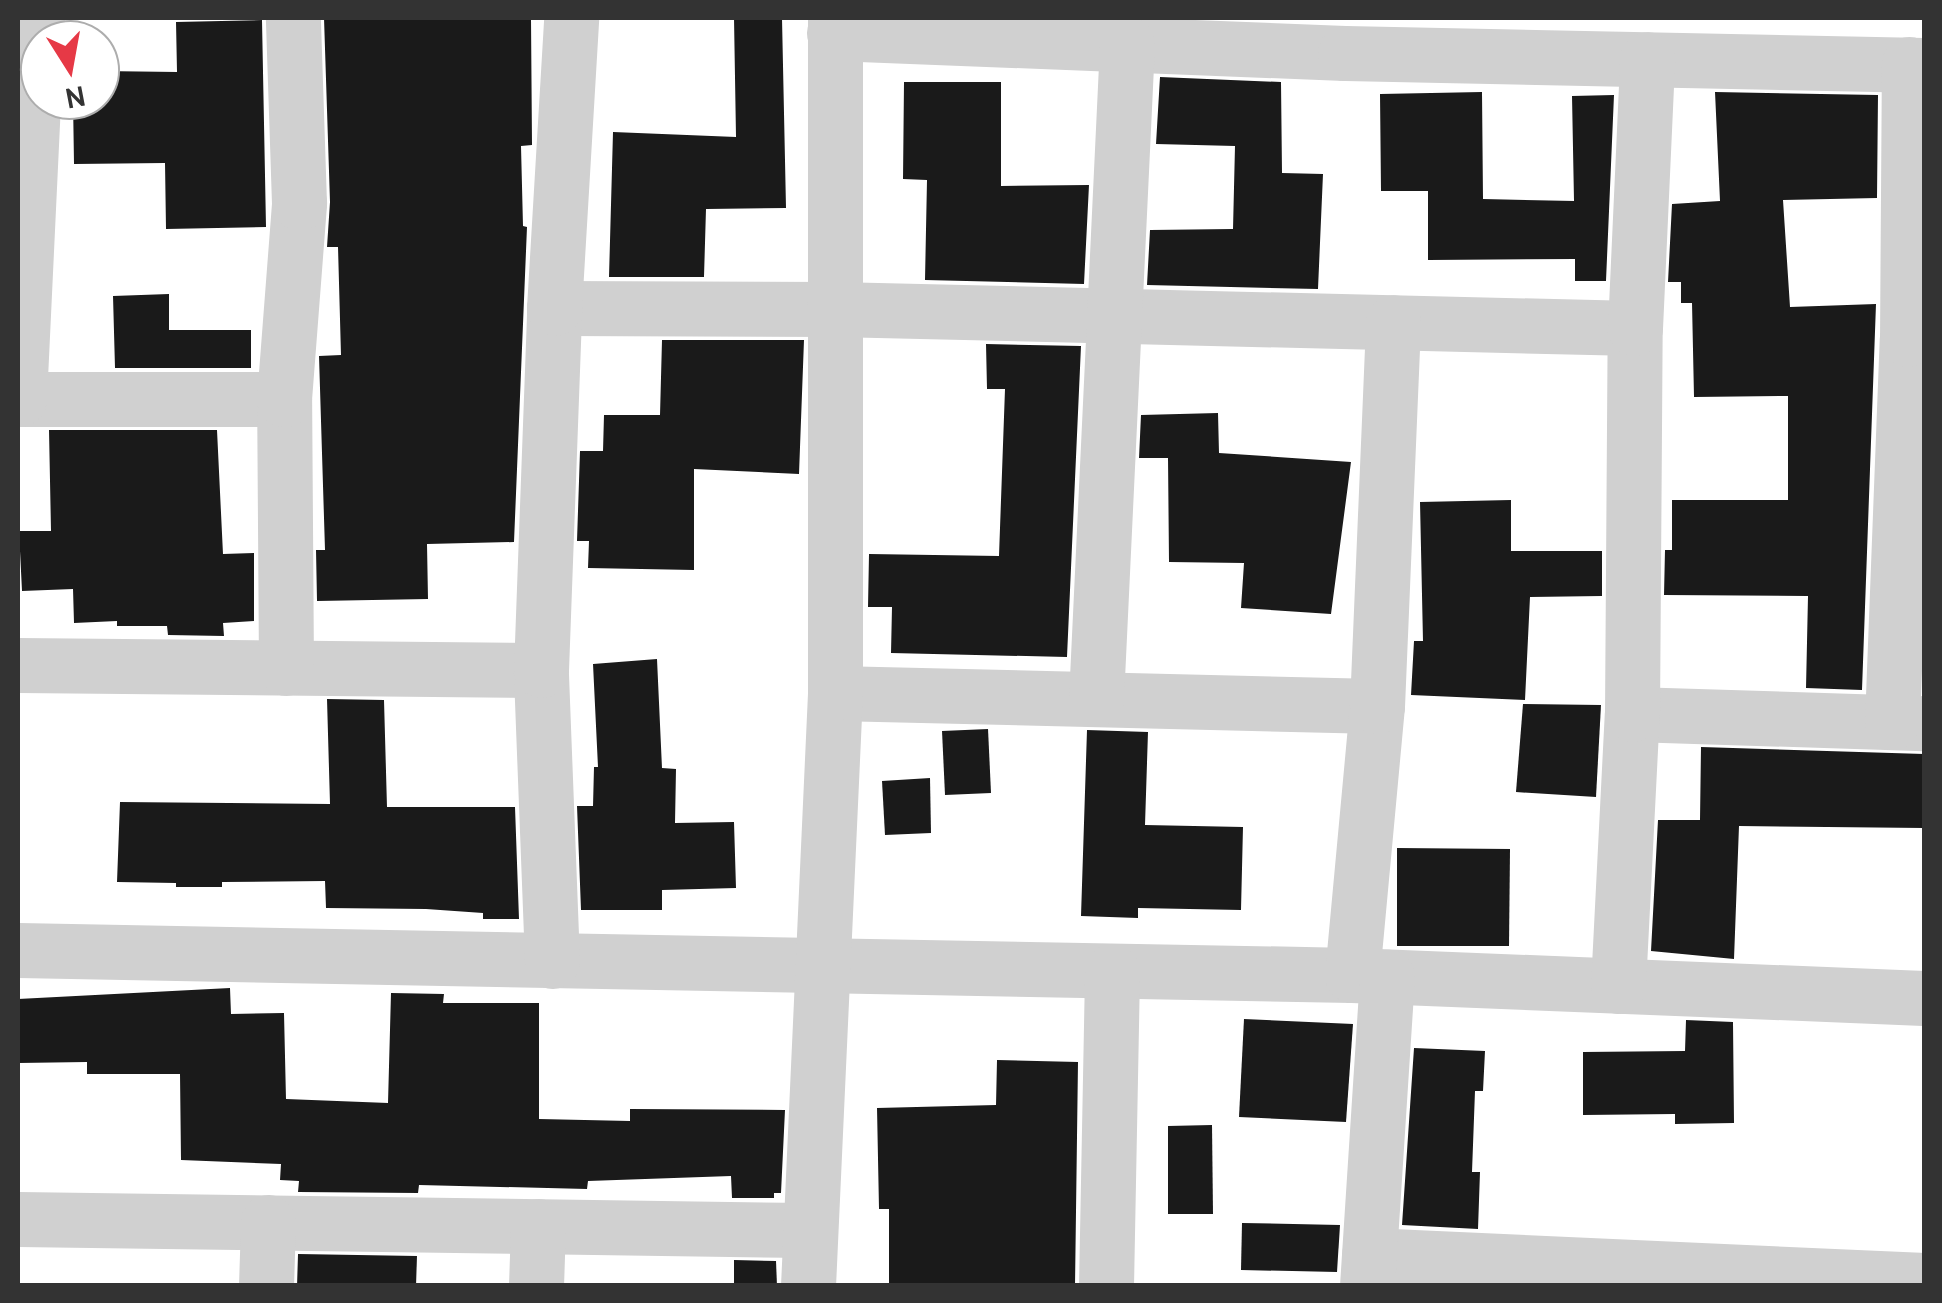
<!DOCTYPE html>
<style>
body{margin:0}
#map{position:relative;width:1942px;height:1303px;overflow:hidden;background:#fff;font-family:Cabin,sans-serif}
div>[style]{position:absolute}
.building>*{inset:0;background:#1a1a1a}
.minor>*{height:55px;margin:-27.5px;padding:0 27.5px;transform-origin:27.5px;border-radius:27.5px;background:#d0d0d0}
span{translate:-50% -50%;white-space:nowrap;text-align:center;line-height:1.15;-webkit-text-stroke:10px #fff;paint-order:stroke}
.frame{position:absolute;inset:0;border:20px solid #333;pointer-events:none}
.north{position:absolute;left:20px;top:20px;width:100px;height:100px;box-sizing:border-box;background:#fff;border:2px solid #adadad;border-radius:50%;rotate:169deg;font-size:28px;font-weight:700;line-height:40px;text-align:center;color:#333}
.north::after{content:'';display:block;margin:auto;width:35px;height:45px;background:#e63946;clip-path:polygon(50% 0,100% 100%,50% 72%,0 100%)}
</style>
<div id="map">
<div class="building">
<i style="clip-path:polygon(324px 18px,531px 18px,532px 145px,521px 146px,523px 226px,527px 227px,514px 542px,427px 544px,428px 599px,317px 601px,316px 550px,325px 550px,319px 356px,341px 355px,338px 247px,327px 247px,330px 202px)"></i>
<i style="clip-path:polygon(734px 18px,782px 18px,786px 208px,706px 209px,704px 277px,609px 277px,613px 132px,736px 137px)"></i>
<i style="clip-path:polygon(262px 20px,266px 227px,166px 229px,165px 163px,74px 164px,73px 100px,100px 100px,100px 71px,177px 72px,176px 22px)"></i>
<i style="clip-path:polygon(1160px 77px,1281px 82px,1282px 173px,1323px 174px,1318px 289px,1147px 285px,1150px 230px,1233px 229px,1235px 146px,1156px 144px)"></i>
<i style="clip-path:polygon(904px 82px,1001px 82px,1001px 186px,1089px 185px,1084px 284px,925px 280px,927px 180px,903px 179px)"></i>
<i style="clip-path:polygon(1482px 92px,1483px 199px,1574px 201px,1572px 96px,1614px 95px,1606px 281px,1575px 281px,1575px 259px,1428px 260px,1428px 191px,1381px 191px,1380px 94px)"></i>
<i style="clip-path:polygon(1715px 92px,1878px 95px,1877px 198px,1783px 200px,1790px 307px,1876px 304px,1862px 690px,1806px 688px,1808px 596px,1664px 595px,1665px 550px,1672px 550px,1672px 500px,1788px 500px,1788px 396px,1694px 397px,1692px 303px,1681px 303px,1681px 282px,1668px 282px,1672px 204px,1720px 201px)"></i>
<i style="clip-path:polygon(169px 294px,169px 330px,251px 330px,251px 368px,115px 368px,113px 296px)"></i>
<i style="clip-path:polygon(662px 340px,804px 340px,799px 474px,694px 469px,694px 570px,588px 568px,589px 541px,577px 541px,580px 451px,603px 451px,604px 415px,660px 415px)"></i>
<i style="clip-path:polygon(986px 344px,1081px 346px,1067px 657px,891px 653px,892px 607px,868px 607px,869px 554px,999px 556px,1005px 389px,987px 389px)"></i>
<i style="clip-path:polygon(1218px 413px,1219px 453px,1351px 462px,1331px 614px,1241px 608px,1244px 563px,1169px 562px,1168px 458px,1139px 458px,1141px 415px)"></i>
<i style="clip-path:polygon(49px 430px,217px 430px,223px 554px,254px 553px,254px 621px,223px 623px,224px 636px,168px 635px,167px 626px,117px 626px,117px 621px,74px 623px,73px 589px,22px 591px,19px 531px,51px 531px)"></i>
<i style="clip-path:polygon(1511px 500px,1511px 551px,1602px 551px,1602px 596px,1530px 597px,1525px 700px,1411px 695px,1414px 641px,1423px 641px,1420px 502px)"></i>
<i style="clip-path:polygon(657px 659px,662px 768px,676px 769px,675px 823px,734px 822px,736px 888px,662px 890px,662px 910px,581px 910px,577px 806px,593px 806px,594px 767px,598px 767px,593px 664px)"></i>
<i style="clip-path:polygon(327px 699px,384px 700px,387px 807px,515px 807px,519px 919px,483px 919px,483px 913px,426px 909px,326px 908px,325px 881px,222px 882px,222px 887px,176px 887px,176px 883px,117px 882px,120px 802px,330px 804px)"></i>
<i style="clip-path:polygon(1523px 704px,1601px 705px,1596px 797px,1516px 792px)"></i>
<i style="clip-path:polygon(988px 729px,991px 793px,945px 795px,942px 731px)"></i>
<i style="clip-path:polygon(1087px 730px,1148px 732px,1145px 825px,1243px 827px,1241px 910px,1138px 908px,1138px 918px,1081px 916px)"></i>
<i style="clip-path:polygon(1701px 747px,1924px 754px,1924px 828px,1739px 826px,1734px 959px,1651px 951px,1658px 820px,1700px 820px)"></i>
<i style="clip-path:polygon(930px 778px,931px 833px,885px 835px,882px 781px)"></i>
<i style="clip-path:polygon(1397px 848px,1510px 849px,1509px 946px,1397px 946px)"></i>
<i style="clip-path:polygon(230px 988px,231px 1014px,284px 1013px,286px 1099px,388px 1103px,391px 993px,444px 994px,443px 1003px,539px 1003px,539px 1119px,630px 1121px,630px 1109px,785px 1110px,781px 1193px,774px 1193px,774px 1198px,732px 1198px,731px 1176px,588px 1181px,587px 1189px,419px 1185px,418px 1193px,298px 1192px,299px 1181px,280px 1180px,281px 1164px,181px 1160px,180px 1074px,87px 1074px,87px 1062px,18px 1063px,18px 999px)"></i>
<i style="clip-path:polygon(1244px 1019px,1353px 1024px,1346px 1122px,1239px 1117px)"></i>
<i style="clip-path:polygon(1686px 1020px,1733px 1022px,1734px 1123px,1675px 1124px,1675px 1114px,1583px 1115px,1583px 1052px,1685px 1051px)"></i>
<i style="clip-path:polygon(1414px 1048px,1485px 1051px,1483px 1091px,1475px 1091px,1472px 1172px,1480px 1172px,1478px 1229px,1402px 1225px)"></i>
<i style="clip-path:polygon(997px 1060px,1078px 1062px,1075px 1286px,889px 1286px,889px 1209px,879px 1209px,877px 1108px,996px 1105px)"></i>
<i style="clip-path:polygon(1212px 1125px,1213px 1214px,1168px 1214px,1168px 1126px)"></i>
<i style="clip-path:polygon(1242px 1223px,1340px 1225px,1337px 1272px,1241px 1270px)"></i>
<i style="clip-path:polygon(298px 1254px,417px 1256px,416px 1286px,297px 1286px)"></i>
<i style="clip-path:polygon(734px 1260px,776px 1261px,777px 1286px,734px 1286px)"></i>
</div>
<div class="minor">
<i style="left:834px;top:33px;width:511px;rotate:2.24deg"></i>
<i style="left:1345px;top:53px;width:579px;rotate:1.19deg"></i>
<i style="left:554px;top:308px;width:280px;rotate:0.2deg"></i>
<i style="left:834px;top:309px;width:801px;rotate:1.36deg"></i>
<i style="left:18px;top:399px;width:266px"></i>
<i style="left:19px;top:399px;width:381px;rotate:-87.3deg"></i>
<i style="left:18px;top:665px;width:523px;rotate:0.55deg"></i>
<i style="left:286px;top:668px;width:269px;rotate:-90.4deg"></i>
<i style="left:284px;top:399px;width:197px;rotate:-85.6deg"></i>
<i style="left:299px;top:203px;width:185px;rotate:-91.9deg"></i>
<i style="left:835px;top:693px;width:542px;rotate:1.37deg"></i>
<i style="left:1096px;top:699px;width:656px;rotate:-87.29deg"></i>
<i style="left:1632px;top:714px;width:292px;rotate:1.8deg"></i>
<i style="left:1892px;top:722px;width:383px;rotate:-87.8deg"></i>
<i style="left:1907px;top:339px;width:275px;rotate:-89.6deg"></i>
<i style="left:18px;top:950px;width:1334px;rotate:1.07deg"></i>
<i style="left:1352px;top:975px;width:572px;rotate:2.3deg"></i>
<i style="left:552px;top:961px;width:291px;rotate:-92.2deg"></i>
<i style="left:541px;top:670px;width:362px;rotate:-87.9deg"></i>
<i style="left:554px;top:308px;width:290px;rotate:-86.6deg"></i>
<i style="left:1352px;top:975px;width:270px;rotate:-84.7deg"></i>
<i style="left:1377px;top:706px;width:384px;rotate:-87.6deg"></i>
<i style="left:1618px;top:986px;width:272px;rotate:-87.1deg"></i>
<i style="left:1632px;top:714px;width:386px;rotate:-89.6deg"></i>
<i style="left:1635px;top:328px;width:269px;rotate:-87.4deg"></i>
<i style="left:18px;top:1219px;width:790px;rotate:0.8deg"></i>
<i style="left:1369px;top:1255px;width:556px;rotate:2.58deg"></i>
<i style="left:266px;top:1286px;width:64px;rotate:-88.2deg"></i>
<i style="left:536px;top:1286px;width:60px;rotate:-88.1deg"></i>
<i style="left:808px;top:1286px;width:594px;rotate:-87.39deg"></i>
<i style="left:835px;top:693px;width:675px;rotate:-90deg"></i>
<i style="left:1106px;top:1286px;width:315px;rotate:-88.9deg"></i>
<i style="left:1367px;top:1286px;width:310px;rotate:-86.3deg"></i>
</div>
<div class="frame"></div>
<div class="north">N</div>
</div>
